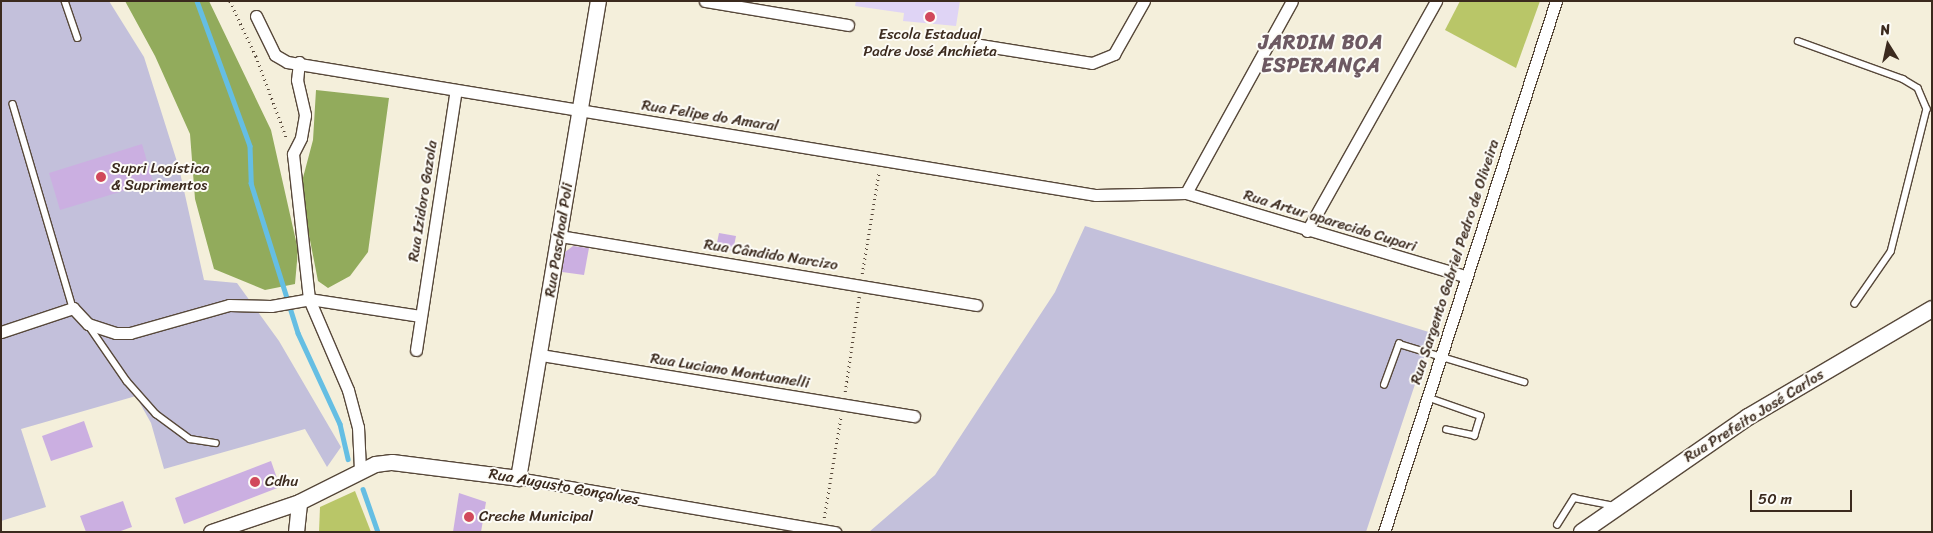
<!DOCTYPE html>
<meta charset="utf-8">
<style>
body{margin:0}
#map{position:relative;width:1933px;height:533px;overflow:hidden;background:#f4efdb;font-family:Sriracha,sans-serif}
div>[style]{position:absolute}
.built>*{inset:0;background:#dfd4f5}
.industrial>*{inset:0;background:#c3c0db}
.green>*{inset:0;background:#b9c668}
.forest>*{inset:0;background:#92ab5c}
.stream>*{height:4.5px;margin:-2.25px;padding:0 2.25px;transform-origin:2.25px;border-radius:2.25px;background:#65bee3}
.building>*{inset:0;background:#cbafe1}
.path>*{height:2.5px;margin-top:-1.25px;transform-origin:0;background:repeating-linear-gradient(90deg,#57483a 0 1px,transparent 0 5px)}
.roads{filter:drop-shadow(1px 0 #57483a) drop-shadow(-1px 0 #57483a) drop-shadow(0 1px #57483a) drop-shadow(0 -1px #57483a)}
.service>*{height:5.5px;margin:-2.75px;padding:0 2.75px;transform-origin:2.75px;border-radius:2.75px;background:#fff}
.minor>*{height:11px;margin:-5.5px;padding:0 5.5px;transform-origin:5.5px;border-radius:5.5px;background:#fff}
.tertiary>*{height:15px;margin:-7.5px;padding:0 7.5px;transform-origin:7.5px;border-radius:7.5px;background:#fff}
.secondary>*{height:16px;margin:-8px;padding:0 8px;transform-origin:8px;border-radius:8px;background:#fff}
.dots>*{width:14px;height:14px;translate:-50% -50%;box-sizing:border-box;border:2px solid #fdfcf7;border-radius:50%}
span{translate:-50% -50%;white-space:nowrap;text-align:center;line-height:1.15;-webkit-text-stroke:4px #fdfcf7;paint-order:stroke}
.poi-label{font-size:15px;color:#3b2a1e}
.left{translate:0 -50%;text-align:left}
.street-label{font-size:15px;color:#3b2a1e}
.district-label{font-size:20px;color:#6d5962;font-weight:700;letter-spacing:1px}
.frame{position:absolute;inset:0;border:2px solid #3b2a1e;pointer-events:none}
.north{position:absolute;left:1863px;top:20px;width:50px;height:50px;-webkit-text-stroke:4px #fdfcf7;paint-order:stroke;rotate:350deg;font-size:14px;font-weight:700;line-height:20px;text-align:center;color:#3b2a1e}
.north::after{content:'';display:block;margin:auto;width:18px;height:22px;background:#3b2a1e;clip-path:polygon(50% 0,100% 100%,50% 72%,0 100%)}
.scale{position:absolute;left:1750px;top:490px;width:102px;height:22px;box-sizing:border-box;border:2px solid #3b2a1e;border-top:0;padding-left:6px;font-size:15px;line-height:18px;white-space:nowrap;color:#3b2a1e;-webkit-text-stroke:4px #fdfcf7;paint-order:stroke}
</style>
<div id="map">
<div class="built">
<i style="clip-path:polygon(856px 1px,960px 1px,956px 26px,903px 21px,904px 13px,855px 6px)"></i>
</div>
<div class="industrial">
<i style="clip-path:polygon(1px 1px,109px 1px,144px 57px,179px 168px,204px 280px,237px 283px,279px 341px,341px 447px,327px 467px,305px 429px,164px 469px,151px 423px,136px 396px,21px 429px,46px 507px,1px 521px)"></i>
<i style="clip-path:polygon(1085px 226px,1432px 333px,1366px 532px,869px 532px,935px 475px,1055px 292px)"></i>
</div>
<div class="green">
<i style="clip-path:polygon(1460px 1px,1540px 1px,1516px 68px,1445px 30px)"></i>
<i style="clip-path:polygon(355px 491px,371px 532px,319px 532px,320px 507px)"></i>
</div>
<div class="forest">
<i style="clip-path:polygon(125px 1px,209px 1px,271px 130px,298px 250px,295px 284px,265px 290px,214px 269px,195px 199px,190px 134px,155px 56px)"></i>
<i style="clip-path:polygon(316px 90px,389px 98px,368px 252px,350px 276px,328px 288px,318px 281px,300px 189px,313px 140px)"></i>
</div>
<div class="stream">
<i style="left:197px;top:1px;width:154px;rotate:69.9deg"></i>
<i style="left:250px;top:146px;width:37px;rotate:88deg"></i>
<i style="left:251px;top:183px;width:157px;rotate:72.6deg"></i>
<i style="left:298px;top:333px;width:100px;rotate:65.2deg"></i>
<i style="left:340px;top:424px;width:36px;rotate:77deg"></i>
<i style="left:363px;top:489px;width:46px;rotate:70.8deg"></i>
</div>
<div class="building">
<i style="clip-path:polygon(142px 144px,153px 182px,60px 210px,49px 173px)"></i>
<i style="clip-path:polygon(719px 233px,736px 236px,733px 251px,716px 248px)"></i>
<i style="clip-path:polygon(573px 246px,589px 248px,584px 275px,562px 272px,565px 252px)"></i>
<i style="clip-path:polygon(84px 421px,93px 447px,51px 461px,42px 436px)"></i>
<i style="clip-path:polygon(271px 461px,280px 487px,184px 524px,175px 498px)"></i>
<i style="clip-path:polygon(459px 493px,486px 502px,481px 532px,453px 532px)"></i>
<i style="clip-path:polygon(123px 501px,132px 527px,118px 532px,86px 532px,80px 516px)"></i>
</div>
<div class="path">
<i style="left:230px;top:1px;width:61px;rotate:64.7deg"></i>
<i style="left:256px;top:56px;width:89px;rotate:69.5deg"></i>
<i style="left:862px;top:274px;width:104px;rotate:-80.6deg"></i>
<i style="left:845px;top:392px;width:97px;rotate:-81.7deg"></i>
<i style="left:824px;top:518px;width:104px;rotate:-80.6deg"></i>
</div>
<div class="roads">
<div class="service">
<i style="left:65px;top:1px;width:39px;rotate:71deg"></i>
<i style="left:1798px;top:41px;width:112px;rotate:19.9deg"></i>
<i style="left:1903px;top:79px;width:17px;rotate:31deg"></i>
<i style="left:1918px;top:88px;width:23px;rotate:67deg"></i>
<i style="left:1927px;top:109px;width:147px;rotate:104.1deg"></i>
<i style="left:1891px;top:252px;width:63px;rotate:124.7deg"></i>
<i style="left:13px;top:104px;width:213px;rotate:73.6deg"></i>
<i style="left:89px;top:326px;width:67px;rotate:55.4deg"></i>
<i style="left:127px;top:381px;width:44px;rotate:48.7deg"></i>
<i style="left:156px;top:414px;width:42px;rotate:36.3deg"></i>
<i style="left:190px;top:439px;width:26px;rotate:9deg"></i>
<i style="left:1384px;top:385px;width:44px;rotate:-69.9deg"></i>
<i style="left:1399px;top:344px;width:131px;rotate:16.9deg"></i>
<i style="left:1427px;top:397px;width:57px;rotate:19.4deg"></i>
<i style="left:1481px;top:416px;width:21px;rotate:107deg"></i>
<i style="left:1475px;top:436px;width:29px;rotate:-168deg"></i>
<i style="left:1557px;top:525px;width:32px;rotate:-58deg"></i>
<i style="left:1574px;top:498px;width:42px;rotate:11deg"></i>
</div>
<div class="minor">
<i style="left:705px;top:1px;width:145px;rotate:9.5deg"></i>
<i style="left:256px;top:16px;width:43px;rotate:64deg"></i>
<i style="left:275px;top:55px;width:14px;rotate:30deg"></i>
<i style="left:287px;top:62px;width:820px;rotate:9.34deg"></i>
<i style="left:1096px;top:195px;width:90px;rotate:-1.3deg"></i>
<i style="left:1186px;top:193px;width:291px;rotate:16.6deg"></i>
<i style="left:980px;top:45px;width:113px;rotate:9.1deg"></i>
<i style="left:1092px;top:63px;width:24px;rotate:-22deg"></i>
<i style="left:1114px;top:54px;width:61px;rotate:-60.5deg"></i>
<i style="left:299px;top:62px;width:18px;rotate:96deg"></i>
<i style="left:297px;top:80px;width:36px;rotate:77deg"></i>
<i style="left:305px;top:115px;width:23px;rotate:100deg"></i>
<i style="left:301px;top:138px;width:18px;rotate:117deg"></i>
<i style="left:293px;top:154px;width:146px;rotate:83.7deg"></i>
<i style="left:309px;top:299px;width:99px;rotate:66.8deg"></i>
<i style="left:348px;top:390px;width:38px;rotate:75deg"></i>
<i style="left:358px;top:427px;width:42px;rotate:87.3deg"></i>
<i style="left:1186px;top:193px;width:219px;rotate:-61.1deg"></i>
<i style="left:1307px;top:231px;width:264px;rotate:-60.7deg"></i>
<i style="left:560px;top:236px;width:422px;rotate:9.4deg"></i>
<i style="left:1px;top:332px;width:76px;rotate:-18.4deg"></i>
<i style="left:73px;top:308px;width:22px;rotate:47deg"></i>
<i style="left:88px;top:324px;width:29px;rotate:18deg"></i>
<i style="left:116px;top:333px;width:14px"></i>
<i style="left:130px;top:333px;width:103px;rotate:-15.8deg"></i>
<i style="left:229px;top:305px;width:42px;rotate:1.4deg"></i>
<i style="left:271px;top:306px;width:39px;rotate:-10deg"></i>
<i style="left:309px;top:299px;width:112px;rotate:8.7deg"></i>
<i style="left:416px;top:350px;width:263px;rotate:-81.3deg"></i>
<i style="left:541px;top:355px;width:378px;rotate:9.3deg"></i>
<i style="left:518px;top:478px;width:322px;rotate:9.7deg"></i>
<i style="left:1384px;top:532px;width:558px;rotate:-72.05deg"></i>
</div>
<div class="tertiary">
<i style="left:211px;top:532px;width:93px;rotate:-18.8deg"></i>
<i style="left:299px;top:502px;width:85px;rotate:-26.6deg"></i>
<i style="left:375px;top:464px;width:17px;rotate:-7deg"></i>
<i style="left:392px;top:462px;width:127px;rotate:7.2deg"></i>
<i style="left:518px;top:478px;width:484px;rotate:-80.5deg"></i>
<i style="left:296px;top:532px;width:30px;rotate:-84deg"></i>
</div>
<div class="secondary">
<i style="left:1582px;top:532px;width:202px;rotate:-34.7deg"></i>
<i style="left:1748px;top:417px;width:213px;rotate:-30.4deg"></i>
</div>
</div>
<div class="dots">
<i style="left:930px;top:17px;background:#d1495b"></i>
<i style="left:101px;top:177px;background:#d1495b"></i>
<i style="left:255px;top:482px;background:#d1495b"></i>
<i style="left:469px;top:517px;background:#d1495b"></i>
</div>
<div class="poi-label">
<span style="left:930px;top:43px">Escola Estadual<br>Padre José Anchieta</span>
<span class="left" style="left:111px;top:177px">Supri Logística<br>&amp; Suprimentos</span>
<span class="left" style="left:265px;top:482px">Cdhu</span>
<span class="left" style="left:479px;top:517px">Creche Municipal</span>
</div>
<div class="street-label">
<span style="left:710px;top:116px;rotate:9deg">Rua Felipe do Amaral</span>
<span style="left:423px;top:201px;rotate:-81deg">Rua Izidoro Gazola</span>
<span style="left:1330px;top:221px;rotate:17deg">Rua Artur aparecido Cupari</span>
<span style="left:559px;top:240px;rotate:-81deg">Rua Paschoal Poli</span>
<span style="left:771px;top:255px;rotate:9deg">Rua Cândido Narcizo</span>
<span style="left:1455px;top:262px;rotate:-72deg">Rua Sargento Gabriel Pedro de Oliveira</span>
<span style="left:730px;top:371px;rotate:9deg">Rua Luciano Montuanelli</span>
<span style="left:1754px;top:416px;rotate:-32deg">Rua Prefeito José Carlos</span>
<span style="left:564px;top:487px;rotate:10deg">Rua Augusto Gonçalves</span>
</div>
<div class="district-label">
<span style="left:1321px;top:54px">JARDIM BOA<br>ESPERANÇA</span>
</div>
<div class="frame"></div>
<div class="north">N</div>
<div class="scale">50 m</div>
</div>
